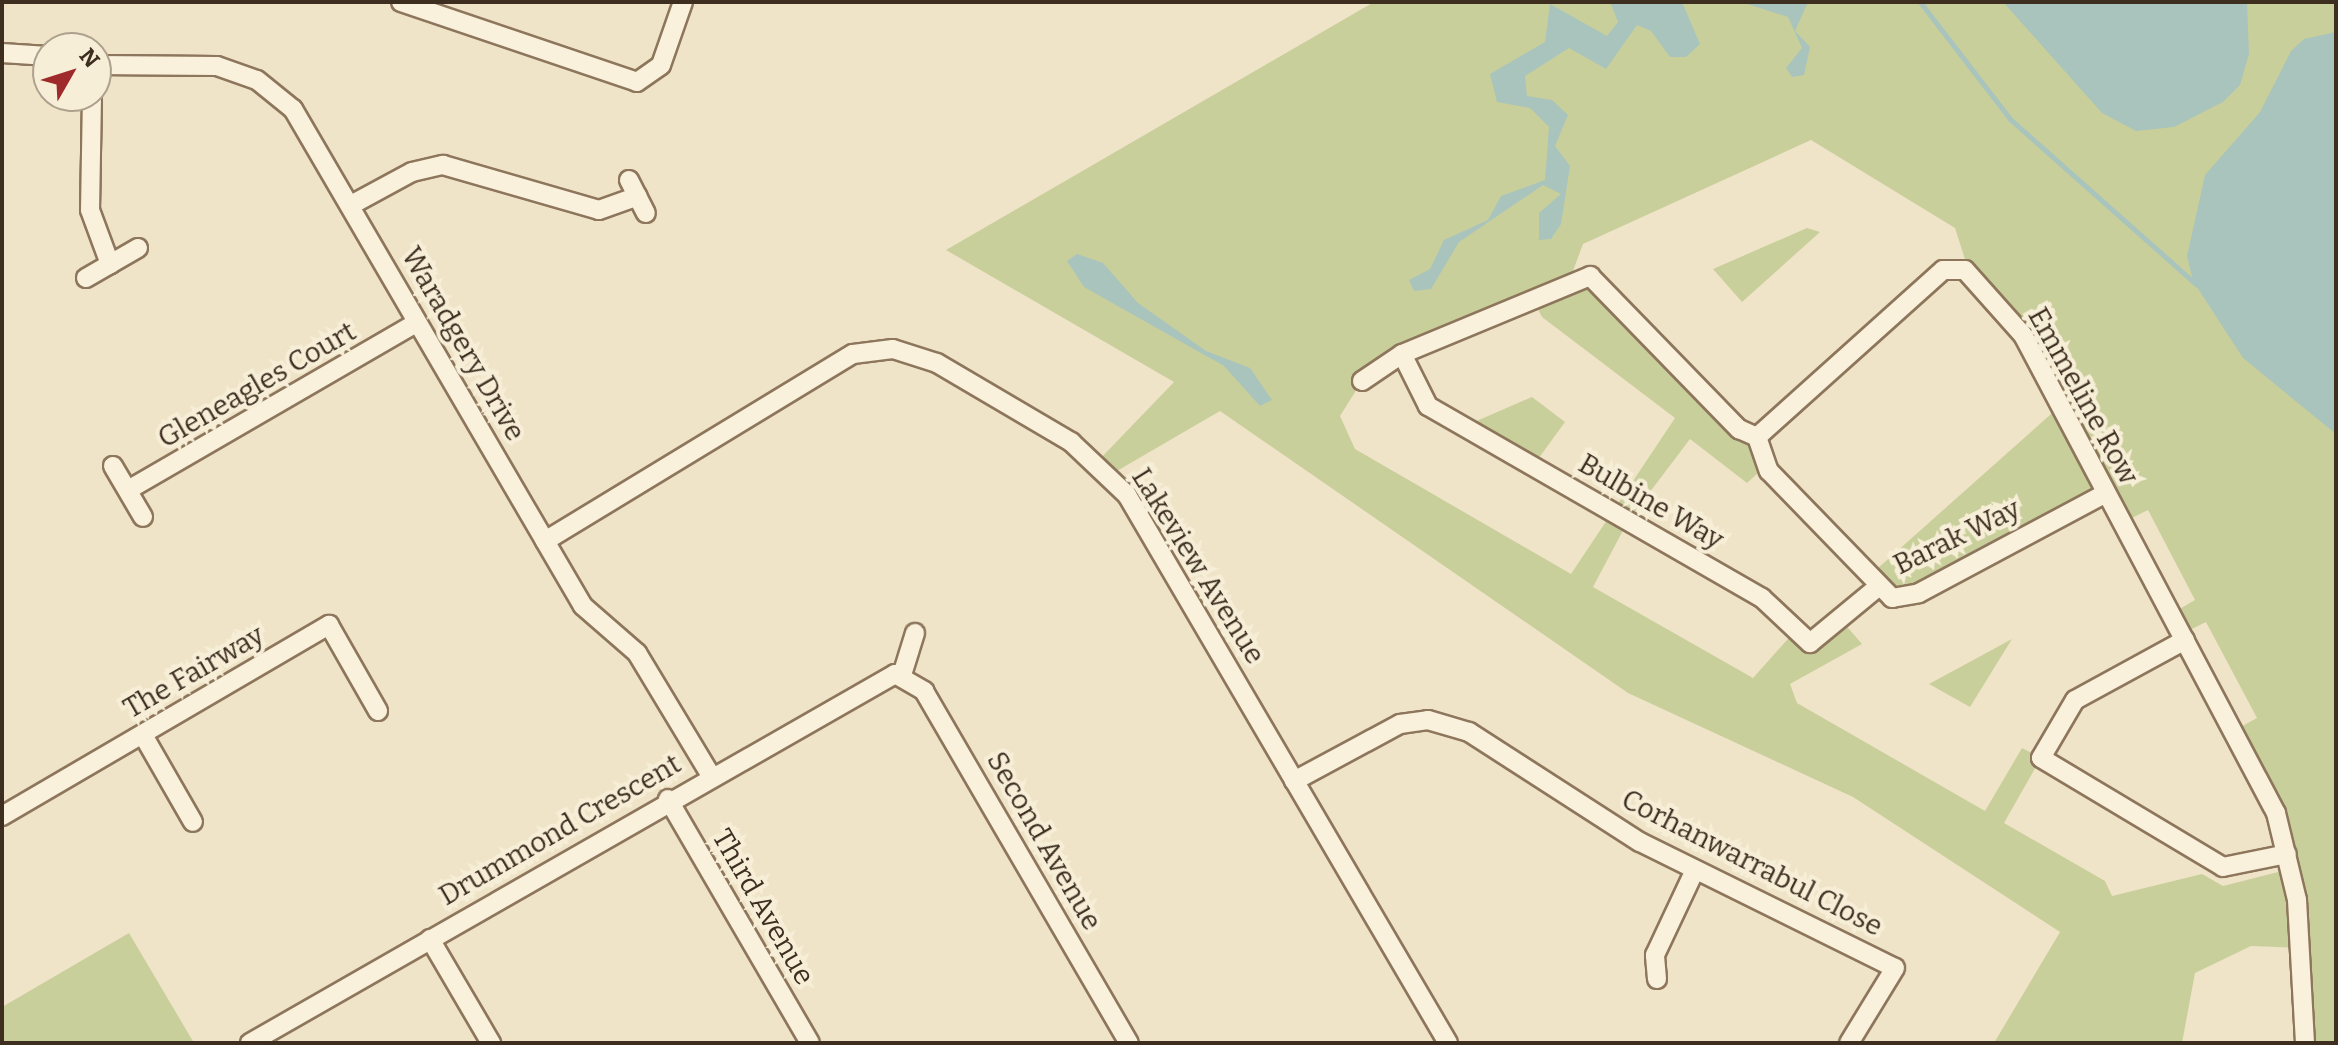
<!DOCTYPE html>
<style>
body{margin:0}
#map{position:relative;width:2338px;height:1045px;overflow:hidden;background:#f0e4c8;font-family:Bitter,serif}
div>[style]{position:absolute}
.green>*{inset:0;background:#c9cf9b}
.water>*{inset:0;background:#a9c4bc}
.stream>*{height:5px;margin:-2.5px;padding:0 2.5px;transform-origin:2.5px;border-radius:2.5px;background:#a9c4bc}
.roads{filter:drop-shadow(2px 0 #8d765c) drop-shadow(-2px 0 #8d765c) drop-shadow(0 2px #8d765c) drop-shadow(0 -2px #8d765c)}
.minor>*{height:18px;margin:-9px;padding:0 9px;transform-origin:9px;border-radius:9px;background:#faf1dc}
span{translate:-50% -50%;white-space:nowrap;text-align:center;line-height:1.15;-webkit-text-stroke:8px #f7eed8;paint-order:stroke}
.street-label{font-size:28px;color:#3d2e20}
.frame{position:absolute;inset:0;border:4px solid #3d2e20;pointer-events:none}
.north{position:absolute;left:32px;top:32px;width:80px;height:80px;box-sizing:border-box;background:#f7eed8;border:2px solid #ada18e;border-radius:50%;rotate:51deg;font-size:22px;font-weight:700;line-height:32px;text-align:center;color:#3d2e20}
.north::after{content:'';display:block;margin:auto;width:28px;height:36px;background:#9e2a2b;clip-path:polygon(50% 0,100% 100%,50% 72%,0 100%)}
</style>
<div id="map">
<div class="green">
<i style="clip-path:polygon(evenodd,1374px 2px,2336px 2px,2336px 1043px,2305px 1043px,2298px 948px,2251px 946px,2195px 973px,2182px 1043px,1994px 1043px,2060px 932px,1853px 797px,1628px 693px,1220px 411px,1110px 475px,1097px 462px,1174px 382px,946px 250px,1374px 2px,1811px 140px,1955px 228px,1970px 275px,2023px 335px,2060px 406px,1868px 577px,1912px 596px,2107px 494px,2122px 523px,2148px 510px,2195px 600px,2171px 614px,2182px 634px,2206px 622px,2257px 718px,2233px 731px,2290px 869px,2223px 886px,2202px 874px,2112px 896px,2105px 881px,2004px 823px,2041px 758px,2022px 748px,1985px 811px,1797px 703px,1790px 684px,1862px 644px,1842px 621px,1802px 637px,1796px 630px,1753px 678px,1593px 587px,1628px 521px,1690px 439px,1747px 483px,1766px 466px,1604px 285px,1570px 279px,1583px 244px,1811px 140px,1374px 2px,1532px 297px,1542px 317px,1675px 418px,1571px 574px,1355px 449px,1340px 416px,1362px 381px,1532px 297px)"></i>
<i style="clip-path:polygon(1807px 228px,1820px 232px,1742px 302px,1713px 269px)"></i>
<i style="clip-path:polygon(1532px 397px,1565px 422px,1533px 466px,1465px 426px)"></i>
<i style="clip-path:polygon(2012px 639px,1970px 707px,1929px 684px)"></i>
<i style="clip-path:polygon(129px 933px,194px 1043px,2px 1043px,2px 1007px)"></i>
</div>
<div class="water">
<i style="clip-path:polygon(1610px 2px,1682px 2px,1700px 44px,1686px 57px,1670px 57px,1651px 31px,1637px 25px,1606px 69px,1569px 48px,1525px 76px,1527px 96px,1552px 100px,1568px 115px,1555px 146px,1570px 166px,1561px 224px,1551px 239px,1539px 240px,1539px 213px,1561px 194px,1543px 185px,1459px 242px,1431px 289px,1414px 291px,1409px 280px,1430px 269px,1444px 240px,1488px 220px,1501px 196px,1545px 180px,1549px 127px,1530px 108px,1497px 102px,1490px 74px,1545px 42px,1550px 4px,1607px 36px,1618px 22px)"></i>
<i style="clip-path:polygon(1741px 2px,1808px 2px,1795px 31px,1810px 47px,1804px 75px,1792px 77px,1786px 68px,1802px 48px,1788px 17px)"></i>
<i style="clip-path:polygon(2003px 2px,2247px 2px,2249px 54px,2240px 85px,2223px 102px,2174px 127px,2136px 131px,2102px 113px)"></i>
<i style="clip-path:polygon(2336px 32px,2336px 434px,2243px 358px,2193px 281px,2187px 256px,2205px 175px,2260px 112px,2291px 51px,2304px 39px)"></i>
<i style="clip-path:polygon(1077px 254px,1103px 263px,1138px 303px,1206px 351px,1250px 368px,1272px 400px,1260px 406px,1224px 366px,1084px 287px,1067px 261px)"></i>
</div>
<div class="stream">
<i style="left:1920px;top:2px;width:148px;rotate:52.4deg"></i>
<i style="left:2010px;top:119px;width:249px;rotate:41.6deg"></i>
</div>
<div class="roads">
<div class="minor">
<i style="left:401px;top:2px;width:249px;rotate:18.7deg"></i>
<i style="left:637px;top:82px;width:29px;rotate:-35deg"></i>
<i style="left:661px;top:65px;width:67px;rotate:-70.8deg"></i>
<i style="left:2px;top:53px;width:46px;rotate:3.7deg"></i>
<i style="left:96px;top:65px;width:121px;rotate:0.5deg"></i>
<i style="left:217px;top:66px;width:42px;rotate:19.3deg"></i>
<i style="left:257px;top:80px;width:46px;rotate:38.9deg"></i>
<i style="left:293px;top:109px;width:575px;rotate:59.74deg"></i>
<i style="left:583px;top:606px;width:72px;rotate:41deg"></i>
<i style="left:637px;top:653px;width:141px;rotate:58.9deg"></i>
<i style="left:92px;top:96px;width:114px;rotate:91deg"></i>
<i style="left:90px;top:210px;width:58px;rotate:69.7deg"></i>
<i style="left:629px;top:180px;width:37px;rotate:63deg"></i>
<i style="left:351px;top:205px;width:69px;rotate:-28.4deg"></i>
<i style="left:412px;top:172px;width:32px;rotate:-13deg"></i>
<i style="left:443px;top:165px;width:162px;rotate:16.1deg"></i>
<i style="left:599px;top:210px;width:41px;rotate:-19.7deg"></i>
<i style="left:86px;top:278px;width:60px;rotate:-30deg"></i>
<i style="left:1402px;top:354px;width:58px;rotate:63.4deg"></i>
<i style="left:1428px;top:406px;width:385px;rotate:29.9deg"></i>
<i style="left:1762px;top:598px;width:66px;rotate:43.2deg"></i>
<i style="left:1810px;top:643px;width:88px;rotate:-39.5deg"></i>
<i style="left:1362px;top:381px;width:48px;rotate:-34deg"></i>
<i style="left:1402px;top:354px;width:204px;rotate:-22.5deg"></i>
<i style="left:1590px;top:276px;width:214px;rotate:45.8deg"></i>
<i style="left:1739px;top:429px;width:20px;rotate:24deg"></i>
<i style="left:1757px;top:437px;width:250px;rotate:-41.9deg"></i>
<i style="left:1943px;top:270px;width:22px"></i>
<i style="left:1965px;top:270px;width:87px;rotate:48.3deg"></i>
<i style="left:2023px;top:335px;width:541px;rotate:62.11deg"></i>
<i style="left:2276px;top:813px;width:89px;rotate:76.4deg"></i>
<i style="left:2297px;top:900px;width:143px;rotate:86.8deg"></i>
<i style="left:1757px;top:437px;width:36px;rotate:71deg"></i>
<i style="left:1769px;top:471px;width:177px;rotate:45.9deg"></i>
<i style="left:1892px;top:598px;width:27px;rotate:-10deg"></i>
<i style="left:1919px;top:593px;width:212px;rotate:-28.1deg"></i>
<i style="left:113px;top:466px;width:59px;rotate:59.5deg"></i>
<i style="left:128px;top:490px;width:329px;rotate:-30.1deg"></i>
<i style="left:545px;top:541px;width:360px;rotate:-31.3deg"></i>
<i style="left:853px;top:354px;width:40px;rotate:-7.1deg"></i>
<i style="left:893px;top:349px;width:46px;rotate:17.7deg"></i>
<i style="left:937px;top:363px;width:156px;rotate:30.5deg"></i>
<i style="left:1071px;top:442px;width:77px;rotate:43.4deg"></i>
<i style="left:1127px;top:495px;width:635px;rotate:59.64deg"></i>
<i style="left:2185px;top:640px;width:125px;rotate:151.4deg"></i>
<i style="left:2075px;top:700px;width:67px;rotate:120.4deg"></i>
<i style="left:2041px;top:758px;width:212px;rotate:30.9deg"></i>
<i style="left:2223px;top:867px;width:65px;rotate:-11.5deg"></i>
<i style="left:902px;top:675px;width:44px;rotate:-72.8deg"></i>
<i style="left:143px;top:735px;width:100px;rotate:60.1deg"></i>
<i style="left:1294px;top:781px;width:120px;rotate:-28.3deg"></i>
<i style="left:1400px;top:724px;width:28px;rotate:-8deg"></i>
<i style="left:1428px;top:720px;width:43px;rotate:16.3deg"></i>
<i style="left:1469px;top:732px;width:203px;rotate:32.8deg"></i>
<i style="left:1640px;top:842px;width:284px;rotate:26.3deg"></i>
<i style="left:1895px;top:968px;width:88px;rotate:121.5deg"></i>
<i style="left:668px;top:799px;width:282px;rotate:59.8deg"></i>
<i style="left:2px;top:816px;width:379px;rotate:-30.3deg"></i>
<i style="left:329px;top:625px;width:99px;rotate:60.3deg"></i>
<i style="left:430px;top:939px;width:121px;rotate:59.6deg"></i>
<i style="left:1657px;top:979px;width:24px;rotate:-95deg"></i>
<i style="left:1655px;top:955px;width:94px;rotate:-64.8deg"></i>
<i style="left:250px;top:1043px;width:743px;rotate:-29.77deg"></i>
<i style="left:895px;top:674px;width:34px;rotate:30deg"></i>
<i style="left:924px;top:691px;width:407px;rotate:59.8deg"></i>
</div>
</div>
<div class="street-label">
<span style="left:463px;top:344px;rotate:60deg">Waradgery Drive</span>
<span style="left:257px;top:385px;rotate:-30deg">Gleneagles Court</span>
<span style="left:2083px;top:396px;rotate:61deg">Emmeline Row</span>
<span style="left:1651px;top:502px;rotate:30deg">Bulbine Way</span>
<span style="left:1957px;top:537px;rotate:-26deg">Barak Way</span>
<span style="left:1198px;top:566px;rotate:58deg">Lakeview Avenue</span>
<span style="left:194px;top:672px;rotate:-30deg">The Fairway</span>
<span style="left:560px;top:830px;rotate:-30deg">Drummond Crescent</span>
<span style="left:1044px;top:841px;rotate:60deg">Second Avenue</span>
<span style="left:1752px;top:863px;rotate:27deg">Corhanwarrabul Close</span>
<span style="left:763px;top:907px;rotate:60deg">Third Avenue</span>
</div>
<div class="frame"></div>
<div class="north">N</div>
</div>
